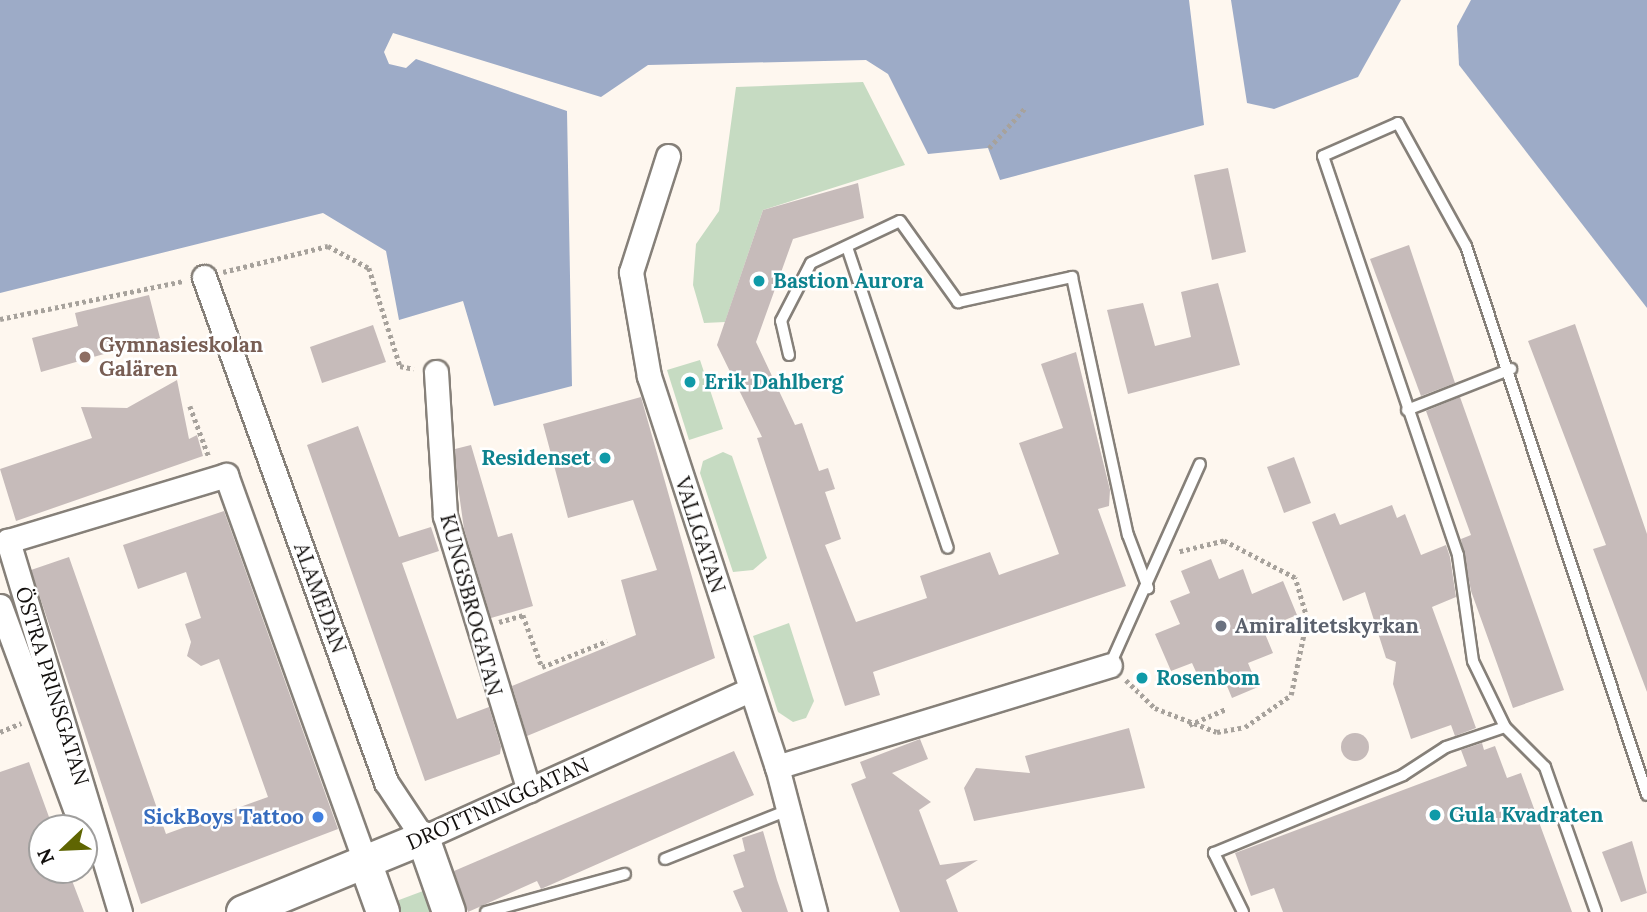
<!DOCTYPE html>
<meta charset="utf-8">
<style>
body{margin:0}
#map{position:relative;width:1647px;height:912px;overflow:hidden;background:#fef7ef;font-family:Lora,serif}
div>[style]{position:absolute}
.green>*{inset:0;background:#c6dbc2}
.water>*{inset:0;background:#9dabc7}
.building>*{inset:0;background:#c6bbba}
.round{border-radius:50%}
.path>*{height:4.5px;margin-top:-2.25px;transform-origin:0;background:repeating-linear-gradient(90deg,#a7a29c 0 3.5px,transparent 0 7px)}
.roads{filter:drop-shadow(2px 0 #868079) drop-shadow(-2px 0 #868079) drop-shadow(0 2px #868079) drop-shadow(0 -2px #868079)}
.lane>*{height:10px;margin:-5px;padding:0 5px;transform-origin:5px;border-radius:5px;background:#fff}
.street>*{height:23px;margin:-11.5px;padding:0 11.5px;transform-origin:11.5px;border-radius:11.5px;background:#fff}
.secondary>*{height:32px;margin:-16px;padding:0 16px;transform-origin:16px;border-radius:16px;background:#fff}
.dots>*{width:19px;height:19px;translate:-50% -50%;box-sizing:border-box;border:4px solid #fff;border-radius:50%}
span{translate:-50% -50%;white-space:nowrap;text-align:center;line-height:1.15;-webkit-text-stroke:5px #fff;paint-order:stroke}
.culture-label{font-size:21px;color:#0d838f;font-weight:700}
.left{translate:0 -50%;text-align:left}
.right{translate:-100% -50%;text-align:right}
.education-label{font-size:21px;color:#785e54;font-weight:700}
.street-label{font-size:21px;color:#120f0d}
.worship-label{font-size:21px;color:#5b616d;font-weight:700}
.shop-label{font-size:21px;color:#366cbe;font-weight:700}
.north{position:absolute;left:28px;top:814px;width:70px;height:70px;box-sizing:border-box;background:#fff;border:2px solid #a09f9e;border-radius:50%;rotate:247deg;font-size:19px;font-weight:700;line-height:28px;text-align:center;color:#120f0d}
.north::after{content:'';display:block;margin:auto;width:24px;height:32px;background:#5f6502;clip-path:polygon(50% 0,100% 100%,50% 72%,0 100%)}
</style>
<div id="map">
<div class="green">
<i style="clip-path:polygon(863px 82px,905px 165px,763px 210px,725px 322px,704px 323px,693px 285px,696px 244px,719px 211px,736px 87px)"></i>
<i style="clip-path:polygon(700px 360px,723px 429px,689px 440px,667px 370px)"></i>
<i style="clip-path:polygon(723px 452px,732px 456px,767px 558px,753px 570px,733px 572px,700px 473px,703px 461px)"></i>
<i style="clip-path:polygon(789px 623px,814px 701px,806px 718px,793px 722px,778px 712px,753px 636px)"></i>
<i style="clip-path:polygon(431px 888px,439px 912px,394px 912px,391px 903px)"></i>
</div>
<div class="water">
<i style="clip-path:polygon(0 0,1189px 0,1204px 125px,1000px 180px,988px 148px,928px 154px,888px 74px,866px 60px,648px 65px,601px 97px,393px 33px,384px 52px,389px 64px,406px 68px,416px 59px,567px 111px,572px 386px,494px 406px,463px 301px,399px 320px,386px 251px,323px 213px,0 293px)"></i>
<i style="clip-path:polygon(1231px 0,1401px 0,1358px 77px,1274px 109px,1247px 103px)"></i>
<i style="clip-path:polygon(1471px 0,1647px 0,1647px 308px,1459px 65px,1457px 26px)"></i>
</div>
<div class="building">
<i style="clip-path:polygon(1228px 168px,1246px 252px,1212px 260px,1194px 175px)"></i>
<i style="clip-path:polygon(858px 183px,864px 218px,793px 239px,756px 342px,795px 425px,802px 423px,819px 471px,828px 468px,835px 489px,825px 492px,841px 539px,825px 545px,856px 622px,927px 598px,920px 576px,990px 552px,999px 575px,1059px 554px,1019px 443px,1063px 428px,1041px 364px,1076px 352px,1110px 490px,1109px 506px,1098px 509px,1126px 586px,873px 672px,880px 695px,845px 706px,757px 438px,762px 437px,717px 345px,763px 210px)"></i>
<i style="clip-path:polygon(1409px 245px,1455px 383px,1421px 396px,1370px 259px)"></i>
<i style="clip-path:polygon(1218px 283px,1240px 365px,1128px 394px,1107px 310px,1143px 303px,1155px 346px,1191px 337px,1181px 292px)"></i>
<i style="clip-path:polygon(149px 295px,160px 338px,41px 372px,32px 338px,78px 326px,75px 313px)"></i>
<i style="clip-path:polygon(1575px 324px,1647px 534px,1647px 692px,1593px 549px,1606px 545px,1528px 341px)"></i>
<i style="clip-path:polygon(373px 325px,386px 362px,322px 383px,310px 347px)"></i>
<i style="clip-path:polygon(177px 380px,189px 439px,197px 435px,203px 456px,16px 521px,0 469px,92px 438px,81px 407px,127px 408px)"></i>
<i style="clip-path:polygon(641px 397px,715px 658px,527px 736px,512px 686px,636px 635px,621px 580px,657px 570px,633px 500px,568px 518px,543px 424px)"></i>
<i style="clip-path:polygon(1460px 397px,1564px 690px,1513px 708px,1471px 591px,1461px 539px,1471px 535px,1426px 411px)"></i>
<i style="clip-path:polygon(358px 426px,399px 537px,431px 527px,439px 551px,402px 563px,457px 719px,489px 707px,501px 747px,500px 754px,425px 781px,307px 445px)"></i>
<i style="clip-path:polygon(471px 445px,498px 537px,512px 533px,533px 606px,491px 618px,464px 529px,456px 472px,455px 449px)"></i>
<i style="clip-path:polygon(1294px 457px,1311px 503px,1284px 513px,1267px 467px)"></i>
<i style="clip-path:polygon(1392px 505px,1397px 518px,1405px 514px,1421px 555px,1446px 545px,1450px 557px,1456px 597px,1432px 607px,1476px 728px,1455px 736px,1451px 725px,1411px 739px,1393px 684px,1396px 662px,1386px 658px,1365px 592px,1343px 601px,1312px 522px,1335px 513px,1340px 525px)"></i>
<i style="clip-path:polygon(224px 511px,338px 829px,141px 904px,31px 570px,69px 557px,166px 834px,268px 797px,219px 659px,201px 666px,187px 656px,191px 642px,185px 624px,201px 618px,186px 572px,138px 589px,123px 545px)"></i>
<i style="clip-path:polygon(1211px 559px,1219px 579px,1243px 569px,1252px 594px,1283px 581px,1297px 615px,1263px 629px,1273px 653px,1248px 663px,1258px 687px,1232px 698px,1222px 674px,1201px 683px,1192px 663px,1171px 671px,1155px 634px,1180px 624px,1170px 601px,1190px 593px,1181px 571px)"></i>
<i style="clip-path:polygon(1129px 728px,1145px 788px,974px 821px,964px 788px,976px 768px,1030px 773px,1025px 756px)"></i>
<i class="round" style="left:1341px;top:733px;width:28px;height:28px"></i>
<i style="clip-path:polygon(920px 739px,928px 759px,892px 773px,931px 802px,919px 810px,940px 865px,978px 860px,946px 880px,958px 912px,900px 912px,851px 784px,866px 778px,860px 762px)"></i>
<i style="clip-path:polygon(1482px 743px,1484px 750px,1495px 746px,1507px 778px,1521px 773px,1572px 912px,1283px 912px,1274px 888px,1251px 896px,1235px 853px,1467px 766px,1461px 750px)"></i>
<i style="clip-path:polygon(734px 751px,754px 795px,541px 889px,537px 881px,468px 912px,454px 871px)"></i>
<i style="clip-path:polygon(29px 762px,53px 828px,42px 828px,42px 870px,68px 870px,84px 912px,0 912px,0 772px)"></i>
<i style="clip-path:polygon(763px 831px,777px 880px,788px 912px,742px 912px,733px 891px,744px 887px,733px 855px,745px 851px,742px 838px)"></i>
<i style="clip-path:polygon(1632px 841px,1647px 893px,1621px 902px,1602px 852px)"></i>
</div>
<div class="path">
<i style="left:989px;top:148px;width:54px;rotate:-48deg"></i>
<i style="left:223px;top:272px;width:108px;rotate:-13.9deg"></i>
<i style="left:328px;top:246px;width:47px;rotate:28.2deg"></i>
<i style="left:369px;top:268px;width:103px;rotate:72.4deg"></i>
<i style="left:400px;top:366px;width:14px;rotate:12deg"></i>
<i style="left:0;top:319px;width:188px;rotate:-11.7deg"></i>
<i style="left:190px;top:406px;width:54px;rotate:69.6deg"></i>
<i style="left:499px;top:622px;width:25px;rotate:-16deg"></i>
<i style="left:523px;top:615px;width:55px;rotate:69.9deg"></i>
<i style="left:542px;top:667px;width:70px;rotate:-21.8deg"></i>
<i style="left:1126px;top:680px;width:40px;rotate:44deg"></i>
<i style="left:1155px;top:708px;width:66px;rotate:21.2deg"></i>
<i style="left:1217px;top:732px;width:28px;rotate:-10deg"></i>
<i style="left:1245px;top:727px;width:56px;rotate:-34.8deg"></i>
<i style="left:1291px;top:695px;width:78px;rotate:-78.1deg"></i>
<i style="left:1307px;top:619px;width:43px;rotate:-106.3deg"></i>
<i style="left:1295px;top:578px;width:80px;rotate:-152.5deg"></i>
<i style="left:1224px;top:541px;width:46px;rotate:166.3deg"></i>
<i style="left:1189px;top:725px;width:40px;rotate:-23.4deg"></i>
<i style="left:0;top:732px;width:23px;rotate:-23deg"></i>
</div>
<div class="roads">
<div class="lane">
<i style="left:847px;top:247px;width:317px;rotate:71.5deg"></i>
<i style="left:789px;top:355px;width:35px;rotate:-103deg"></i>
<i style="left:781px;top:321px;width:65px;rotate:-62.7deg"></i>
<i style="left:811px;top:263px;width:98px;rotate:-25.3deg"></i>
<i style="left:900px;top:221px;width:100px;rotate:54.4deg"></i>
<i style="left:958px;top:302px;width:117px;rotate:-12.4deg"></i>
<i style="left:1072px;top:277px;width:264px;rotate:77.8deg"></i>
<i style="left:1128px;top:535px;width:57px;rotate:69.3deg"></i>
<i style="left:1407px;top:410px;width:112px;rotate:-21.5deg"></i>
<i style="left:1110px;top:665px;width:220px;rotate:-65.9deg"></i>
<i style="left:665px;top:859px;width:132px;rotate:-21.7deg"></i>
<i style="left:486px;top:912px;width:144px;rotate:-15.3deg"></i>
<i style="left:1243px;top:912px;width:66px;rotate:-116.2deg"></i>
<i style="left:1214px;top:853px;width:204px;rotate:-22.4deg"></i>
<i style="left:1403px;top:775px;width:51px;rotate:-33.1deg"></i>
<i style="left:1446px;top:747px;width:62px;rotate:-18.7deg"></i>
<i style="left:1596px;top:912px;width:154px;rotate:-109.4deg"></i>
<i style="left:1545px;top:767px;width:57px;rotate:-135deg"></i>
<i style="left:1505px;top:727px;width:73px;rotate:-115.9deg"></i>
<i style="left:1473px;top:661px;width:107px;rotate:-98.1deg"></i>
<i style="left:1458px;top:555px;width:421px;rotate:-108.7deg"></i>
<i style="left:1323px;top:156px;width:82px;rotate:-23.7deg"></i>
<i style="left:1398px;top:123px;width:141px;rotate:61.1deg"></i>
<i style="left:1466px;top:246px;width:578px;rotate:71.75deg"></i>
</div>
<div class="street">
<i style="left:668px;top:156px;width:122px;rotate:107.7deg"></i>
<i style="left:631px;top:272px;width:106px;rotate:80.2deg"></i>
<i style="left:649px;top:376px;width:411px;rotate:71.9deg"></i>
<i style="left:777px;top:767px;width:150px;rotate:75.3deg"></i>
<i style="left:204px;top:277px;width:537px;rotate:70.18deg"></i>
<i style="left:386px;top:782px;width:67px;rotate:56.5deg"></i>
<i style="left:423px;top:838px;width:359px;rotate:-24.4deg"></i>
<i style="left:436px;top:372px;width:144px;rotate:86.4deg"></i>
<i style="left:445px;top:516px;width:287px;rotate:73deg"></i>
<i style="left:0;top:606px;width:216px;rotate:69.7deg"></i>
<i style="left:777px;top:767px;width:348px;rotate:-17deg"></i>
<i style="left:120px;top:912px;width:388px;rotate:-106.8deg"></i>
<i style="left:8px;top:541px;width:228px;rotate:-16.8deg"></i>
<i style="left:226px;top:475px;width:411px;rotate:70.2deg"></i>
</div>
<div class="secondary">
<i style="left:365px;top:862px;width:53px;rotate:70.2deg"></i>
<i style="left:243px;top:912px;width:195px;rotate:-22.3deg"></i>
<i style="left:423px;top:838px;width:78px;rotate:70.6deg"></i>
</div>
</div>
<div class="dots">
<i style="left:759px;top:281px;background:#0f9aa8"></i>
<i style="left:85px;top:357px;background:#8d6e63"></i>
<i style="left:690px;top:382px;background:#0f9aa8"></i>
<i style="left:605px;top:458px;background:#0f9aa8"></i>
<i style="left:1221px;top:626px;background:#6b7280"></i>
<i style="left:1142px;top:678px;background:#0f9aa8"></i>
<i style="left:1435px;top:815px;background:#0f9aa8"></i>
<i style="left:318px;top:817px;background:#3f7fe0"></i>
</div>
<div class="culture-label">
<span class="left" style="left:773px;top:281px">Bastion Aurora</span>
<span class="left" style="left:704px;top:382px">Erik Dahlberg</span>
<span class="right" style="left:591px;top:458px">Residenset</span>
<span class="left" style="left:1156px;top:678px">Rosenbom</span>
<span class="left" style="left:1449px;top:815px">Gula Kvadraten</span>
</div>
<div class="education-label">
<span class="left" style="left:99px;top:357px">Gymnasieskolan<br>Galären</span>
</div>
<div class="street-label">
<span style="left:700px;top:535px;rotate:72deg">VALLGATAN</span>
<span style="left:320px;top:598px;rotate:70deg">ALAMEDAN</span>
<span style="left:471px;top:605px;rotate:75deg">KUNGSBROGATAN</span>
<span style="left:52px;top:686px;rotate:73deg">ÖSTRA PRINSGATAN</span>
<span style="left:498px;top:804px;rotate:-24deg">DROTTNINGGATAN</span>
</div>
<div class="worship-label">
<span class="left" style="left:1235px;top:626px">Amiralitetskyrkan</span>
</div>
<div class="shop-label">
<span class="right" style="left:304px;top:817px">SickBoys Tattoo</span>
</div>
<div class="north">N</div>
</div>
